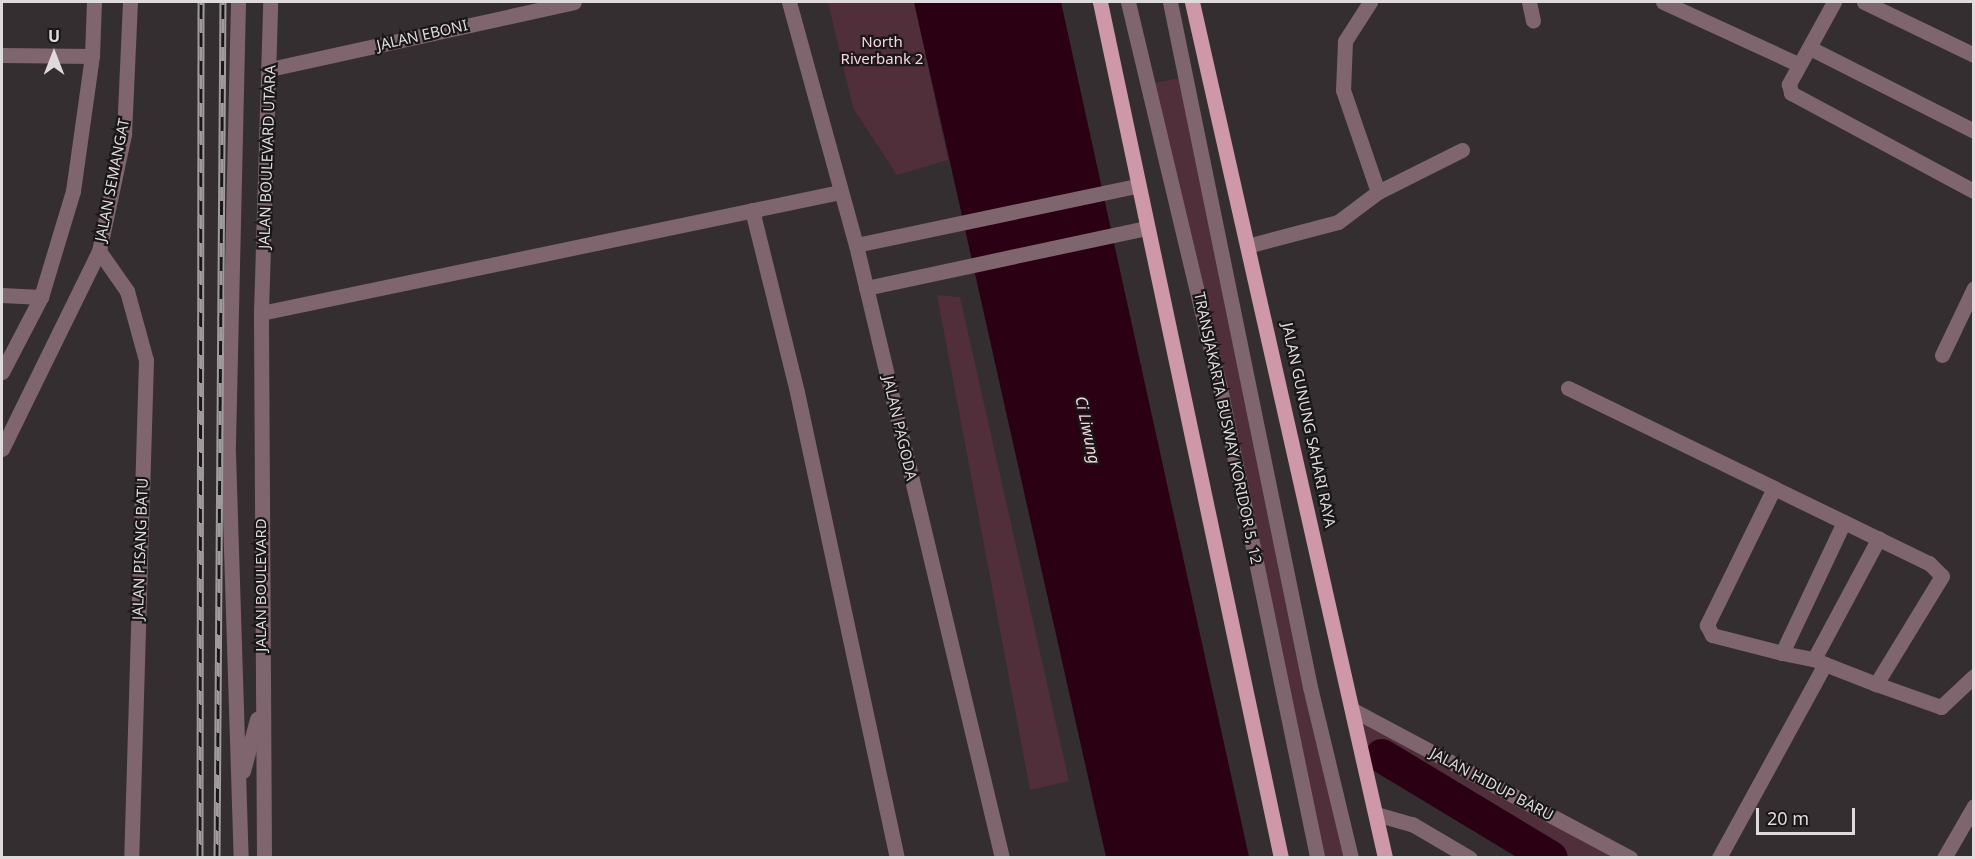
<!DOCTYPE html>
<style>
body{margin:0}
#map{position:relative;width:1975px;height:859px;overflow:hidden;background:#342e30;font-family:"Noto Sans",sans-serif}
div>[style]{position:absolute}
.green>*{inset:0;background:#502e3a}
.water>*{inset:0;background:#2c0013}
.canal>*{height:34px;margin:-17px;padding:0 17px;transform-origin:17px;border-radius:17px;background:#2c0013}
.minor>*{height:15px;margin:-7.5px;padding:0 7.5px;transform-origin:7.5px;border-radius:7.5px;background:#7f656d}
.major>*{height:15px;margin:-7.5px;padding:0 7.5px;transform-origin:7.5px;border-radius:7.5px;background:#ce98a9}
.rail>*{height:7px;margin-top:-3.5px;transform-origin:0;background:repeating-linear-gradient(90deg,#1a1718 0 14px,#9f9a9c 0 28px);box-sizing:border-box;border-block:2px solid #9f9a9c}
span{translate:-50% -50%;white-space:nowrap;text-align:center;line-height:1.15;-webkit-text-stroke:4.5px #1a1718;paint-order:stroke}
.street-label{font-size:15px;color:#dfdbdc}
.park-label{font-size:15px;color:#f9d4df}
.water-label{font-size:16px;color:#fcd7e2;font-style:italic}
.frame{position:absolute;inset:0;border:3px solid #dfdbdc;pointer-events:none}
.north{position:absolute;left:24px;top:24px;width:60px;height:60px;-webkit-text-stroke:4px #1a1718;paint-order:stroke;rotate:0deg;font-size:16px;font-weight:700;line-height:24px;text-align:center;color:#dfdbdc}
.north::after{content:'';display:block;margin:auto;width:21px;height:27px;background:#dfdbdc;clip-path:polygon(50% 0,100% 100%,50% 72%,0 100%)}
.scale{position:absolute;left:1756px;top:808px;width:99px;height:27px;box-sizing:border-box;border:3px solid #dfdbdc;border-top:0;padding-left:8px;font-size:18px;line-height:21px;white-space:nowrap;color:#dfdbdc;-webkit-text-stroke:4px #1a1718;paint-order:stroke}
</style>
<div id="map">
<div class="green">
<i style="clip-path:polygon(828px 2px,914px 2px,948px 160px,897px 175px,853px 108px)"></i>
<i style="clip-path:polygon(1185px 77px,1351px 857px,1318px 857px,1149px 84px)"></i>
<i style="clip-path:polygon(937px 295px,960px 297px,1069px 781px,1030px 790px)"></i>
<i style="clip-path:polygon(1355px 711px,1629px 857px,1550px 857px,1360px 743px)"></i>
</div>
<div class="water">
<i style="clip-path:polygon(914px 2px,1061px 2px,1249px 857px,1106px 857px)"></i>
</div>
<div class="canal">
<i style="left:1382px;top:756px;width:197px;rotate:31.1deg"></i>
</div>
<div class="minor">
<i style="left:238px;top:2px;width:452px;rotate:91.3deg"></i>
<i style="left:228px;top:454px;width:404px;rotate:88.2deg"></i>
<i style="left:789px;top:2px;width:252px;rotate:74.6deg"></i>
<i style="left:856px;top:245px;width:630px;rotate:76.6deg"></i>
<i style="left:1128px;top:2px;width:397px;rotate:76.6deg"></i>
<i style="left:1220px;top:388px;width:480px;rotate:78.3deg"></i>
<i style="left:1170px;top:2px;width:699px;rotate:78.45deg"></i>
<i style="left:1310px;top:687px;width:176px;rotate:76.5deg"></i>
<i style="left:1370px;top:2px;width:46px;rotate:122.7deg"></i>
<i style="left:1345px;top:41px;width:49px;rotate:92.3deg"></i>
<i style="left:1343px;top:90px;width:108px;rotate:71.1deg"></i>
<i style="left:1529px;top:2px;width:19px;rotate:78deg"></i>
<i style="left:1663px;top:2px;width:149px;rotate:24.7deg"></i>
<i style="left:1834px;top:2px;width:94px;rotate:118.8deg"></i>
<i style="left:1789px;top:84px;width:9px;rotate:77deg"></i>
<i style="left:1791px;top:93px;width:208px;rotate:28.2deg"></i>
<i style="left:1864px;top:2px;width:122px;rotate:25.7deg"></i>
<i style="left:1810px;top:48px;width:184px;rotate:26.8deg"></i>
<i style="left:2px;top:55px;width:90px;rotate:0.6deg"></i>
<i style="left:270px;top:69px;width:311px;rotate:-12.4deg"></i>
<i style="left:752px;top:210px;width:187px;rotate:76.1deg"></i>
<i style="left:797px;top:392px;width:477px;rotate:77.9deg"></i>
<i style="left:856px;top:245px;width:285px;rotate:-11.9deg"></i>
<i style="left:1251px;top:245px;width:90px;rotate:-14.8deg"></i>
<i style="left:1338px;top:222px;width:50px;rotate:-36.9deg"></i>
<i style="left:1378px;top:192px;width:94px;rotate:-26.6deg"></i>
<i style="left:99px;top:251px;width:49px;rotate:55deg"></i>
<i style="left:127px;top:291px;width:72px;rotate:74.6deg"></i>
<i style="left:146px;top:360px;width:498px;rotate:91.7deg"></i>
<i style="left:866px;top:288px;width:286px;rotate:-12.1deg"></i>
<i style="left:2px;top:295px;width:39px;rotate:3deg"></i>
<i style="left:261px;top:313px;width:592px;rotate:-11.8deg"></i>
<i style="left:1942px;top:355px;width:74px;rotate:-64.5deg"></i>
<i style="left:2px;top:372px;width:85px;rotate:-62.5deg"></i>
<i style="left:41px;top:297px;width:111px;rotate:-73.2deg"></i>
<i style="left:73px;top:191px;width:136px;rotate:-82deg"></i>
<i style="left:92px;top:56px;width:54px;rotate:-87.9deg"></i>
<i style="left:1568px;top:388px;width:401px;rotate:25.9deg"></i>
<i style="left:1929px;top:563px;width:18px;rotate:45deg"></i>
<i style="left:1942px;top:576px;width:127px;rotate:121.4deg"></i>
<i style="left:1876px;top:684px;width:55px;rotate:-158.6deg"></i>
<i style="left:1825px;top:664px;width:221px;rotate:118.7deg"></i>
<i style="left:2px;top:449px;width:220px;rotate:-63.9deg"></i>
<i style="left:99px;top:251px;width:120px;rotate:-77.9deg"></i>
<i style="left:124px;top:134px;width:132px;rotate:-87.4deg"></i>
<i style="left:1774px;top:488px;width:153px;rotate:116.1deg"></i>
<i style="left:1707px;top:625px;width:11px;rotate:63deg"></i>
<i style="left:1712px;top:635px;width:72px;rotate:14.4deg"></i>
<i style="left:1782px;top:653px;width:145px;rotate:-64.7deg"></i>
<i style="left:1782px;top:653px;width:33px;rotate:11deg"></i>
<i style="left:1825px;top:664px;width:12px;rotate:-156deg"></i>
<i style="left:1814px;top:659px;width:137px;rotate:-61.8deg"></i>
<i style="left:1876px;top:684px;width:69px;rotate:19.5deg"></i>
<i style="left:1941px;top:707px;width:45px;rotate:-43.2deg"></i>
<i style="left:1355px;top:711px;width:312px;rotate:28.1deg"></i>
<i style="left:243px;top:771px;width:54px;rotate:-74.9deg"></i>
<i style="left:1376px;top:814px;width:37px;rotate:16deg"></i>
<i style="left:1412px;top:824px;width:67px;rotate:30.4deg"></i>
<i style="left:264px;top:858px;width:545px;rotate:-90.32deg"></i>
<i style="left:261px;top:313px;width:311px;rotate:-88.3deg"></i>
<i style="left:1944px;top:858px;width:60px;rotate:-60deg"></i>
</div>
<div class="major">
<i style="left:1100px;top:2px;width:875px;rotate:78.06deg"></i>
<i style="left:1192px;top:2px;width:877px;rotate:77.29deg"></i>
</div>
<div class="rail">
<i style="left:200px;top:858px;width:856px;rotate:-89.93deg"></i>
<i style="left:217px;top:858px;width:856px;rotate:-89.6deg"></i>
</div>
<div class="street-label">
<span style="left:422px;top:35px;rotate:-13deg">JALAN EBONI</span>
<span style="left:267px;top:157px;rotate:-88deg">JALAN BOULEVARD UTARA</span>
<span style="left:112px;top:180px;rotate:-79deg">JALAN SEMANGAT</span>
<span style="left:1309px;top:425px;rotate:78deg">JALAN GUNUNG SAHARI RAYA</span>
<span style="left:900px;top:428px;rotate:77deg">JALAN PAGODA</span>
<span style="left:1228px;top:428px;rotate:78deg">TRANSJAKARTA BUSWAY KORIDOR 5, 12</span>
<span style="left:140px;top:549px;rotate:-88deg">JALAN PISANG BATU</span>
<span style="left:261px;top:585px;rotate:-90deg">JALAN BOULEVARD</span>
<span style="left:1492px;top:784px;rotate:28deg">JALAN HIDUP BARU</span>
</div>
<div class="park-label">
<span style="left:882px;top:50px">North<br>Riverbank 2</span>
</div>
<div class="water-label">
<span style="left:1088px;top:430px;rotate:78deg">Ci Liwung</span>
</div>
<div class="frame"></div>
<div class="north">U</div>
<div class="scale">20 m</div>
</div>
